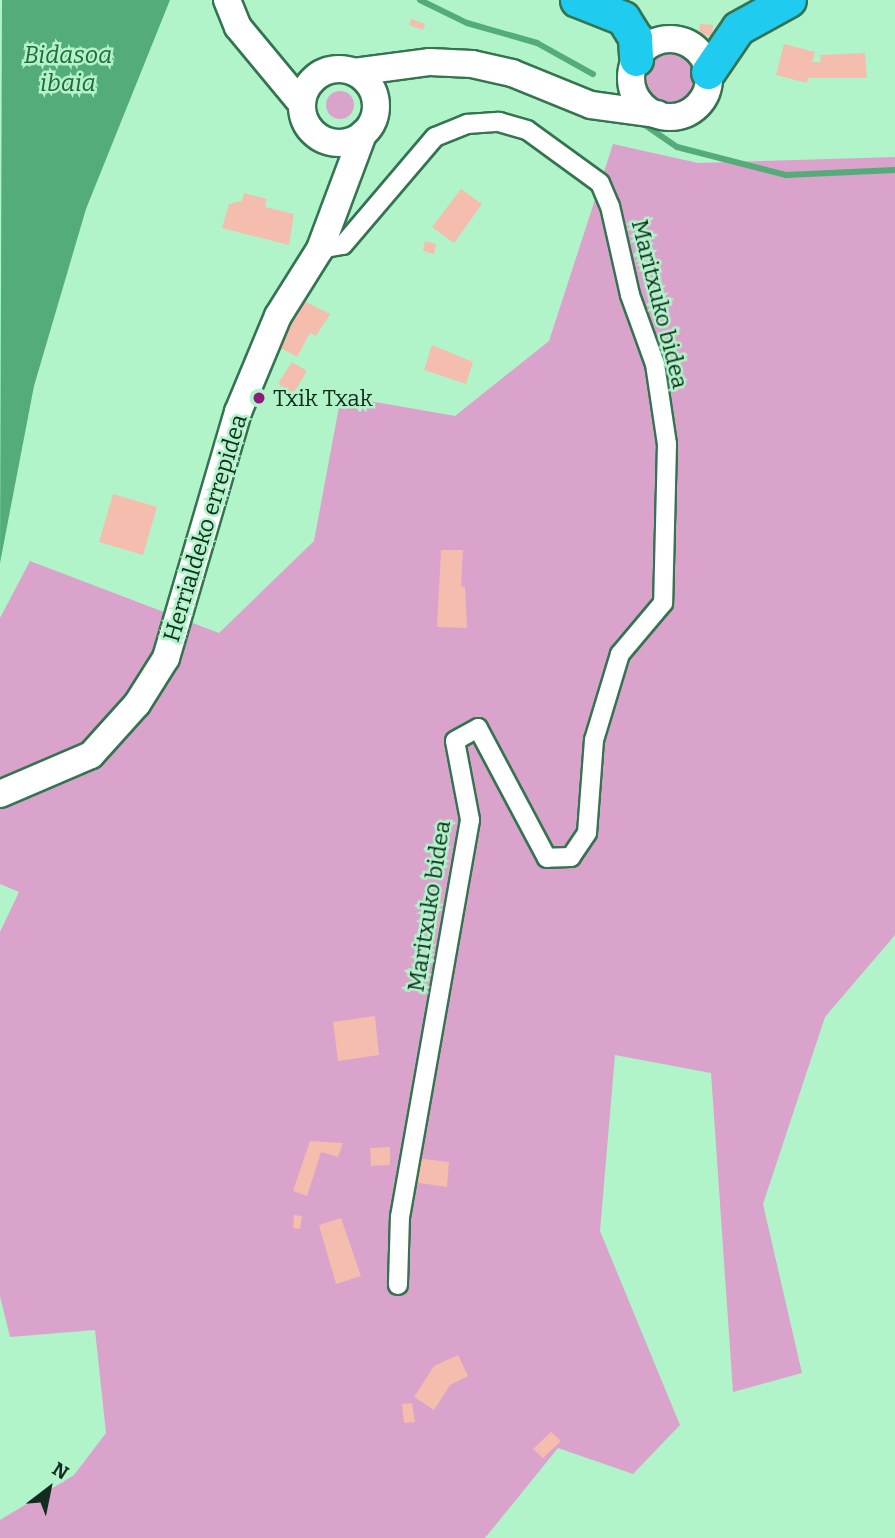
<!DOCTYPE html>
<style>
body{margin:0}
#map{position:relative;width:895px;height:1538px;overflow:hidden;background:#b1f4ca;font-family:Bitter,serif}
div>[style]{position:absolute}
.green>*{inset:0;background:#daa3cb}
.round{border-radius:50%}
.water>*{inset:0;background:#54ac7a}
.stream>*{height:6px;margin:-3px;padding:0 3px;transform-origin:3px;border-radius:3px;background:#54ac7a}
.building>*{inset:0;background:#f4bdad}
.roads{filter:drop-shadow(2px 0 #347450) drop-shadow(-2px 0 #347450) drop-shadow(0 2px #347450) drop-shadow(0 -2px #347450)}
.street>*{height:18px;margin:-9px;padding:0 9px;transform-origin:9px;border-radius:9px;background:#fff}
.secondary>*{height:26px;margin:-13px;padding:0 13px;transform-origin:13px;border-radius:13px;background:#fff}
.secondary>.ring{margin:-13px;padding:0;box-sizing:content-box;background:none;border:26px solid #fff;border-radius:50%}
.highway>*{height:33px;margin:-16.5px;padding:0 16.5px;transform-origin:16.5px;border-radius:16.5px;background:#1fcbee}
.dots>*{width:19px;height:19px;translate:-50% -50%;box-sizing:border-box;border:4px solid #b1f4ca;border-radius:50%}
span{translate:-50% -50%;white-space:nowrap;text-align:center;line-height:1.15;-webkit-text-stroke:5px #b1f4ca;paint-order:stroke}
.street-label{font-size:23px;color:#122d1e}
.poi-label{font-size:23px;color:#122d1e}
.left{translate:0 -50%;text-align:left}
.water-label{font-size:24px;color:#276644;font-style:italic}
.north{position:absolute;left:14px;top:1454px;width:70px;height:70px;-webkit-text-stroke:5px #b1f4ca;paint-order:stroke;rotate:32deg;font-size:19px;font-weight:700;line-height:28px;text-align:center;color:#122d1e}
.north::after{content:'';display:block;margin:auto;width:24px;height:32px;background:#122d1e;clip-path:polygon(50% 0,100% 100%,50% 72%,0 100%)}
</style>
<div id="map">
<div class="green">
<i class="round" style="left:642px;top:51px;width:56px;height:56px"></i>
<i class="round" style="left:326px;top:91px;width:28px;height:28px"></i>
<i style="clip-path:polygon(613px 144px,698px 163px,895px 157px,895px 935px,825px 1017px,763px 1204px,802px 1373px,733px 1392px,711px 1073px,615px 1055px,600px 1231px,680px 1425px,633px 1474px,558px 1448px,485px 1538px,0 1538px,0 1520px,74px 1475px,106px 1433px,95px 1330px,10px 1337px,0 1296px,0 932px,19px 892px,0 884px,0 618px,30px 561px,219px 633px,314px 541px,341px 396px,455px 416px,549px 341px)"></i>
</div>
<div class="water">
<i style="clip-path:polygon(2px 0,170px 0,86px 209px,34px 386px,0 563px)"></i>
</div>
<div class="stream">
<i style="left:420px;top:0;width:52px;rotate:26.1deg"></i>
<i style="left:467px;top:23px;width:73px;rotate:15.9deg"></i>
<i style="left:537px;top:43px;width:64px;rotate:29deg"></i>
<i style="left:642px;top:123px;width:42px;rotate:34.4deg"></i>
<i style="left:677px;top:147px;width:113px;rotate:14.4deg"></i>
<i style="left:786px;top:175px;width:109px;rotate:-2.6deg"></i>
</div>
<div class="building">
<i style="clip-path:polygon(411px 19px,425px 24px,423px 30px,409px 25px)"></i>
<i style="clip-path:polygon(700px 24px,713px 25px,712px 36px,699px 35px)"></i>
<i style="clip-path:polygon(784px 44px,815px 52px,812px 62px,821px 62px,820px 55px,865px 53px,867px 78px,808px 78px,807px 83px,776px 75px)"></i>
<i style="clip-path:polygon(461px 189px,482px 204px,454px 243px,432px 227px)"></i>
<i style="clip-path:polygon(244px 193px,267px 199px,265px 207px,294px 214px,289px 245px,222px 228px,229px 204px,242px 201px)"></i>
<i style="clip-path:polygon(425px 241px,436px 244px,434px 254px,423px 251px)"></i>
<i style="clip-path:polygon(304px 301px,330px 314px,316px 336px,310px 333px,297px 357px,279px 347px)"></i>
<i style="clip-path:polygon(432px 345px,473px 362px,466px 384px,424px 370px)"></i>
<i style="clip-path:polygon(292px 362px,307px 371px,293px 394px,283px 397px,279px 382px)"></i>
<i style="clip-path:polygon(113px 494px,157px 507px,143px 555px,99px 542px)"></i>
<i style="clip-path:polygon(441px 550px,463px 550px,461px 586px,465px 587px,467px 628px,437px 627px)"></i>
<i style="clip-path:polygon(375px 1016px,379px 1055px,338px 1061px,333px 1022px)"></i>
<i style="clip-path:polygon(310px 1141px,343px 1143px,338px 1157px,321px 1152px,307px 1196px,293px 1191px)"></i>
<i style="clip-path:polygon(390px 1147px,390px 1165px,371px 1166px,370px 1148px)"></i>
<i style="clip-path:polygon(415px 1158px,449px 1162px,447px 1187px,413px 1182px)"></i>
<i style="clip-path:polygon(294px 1215px,302px 1216px,300px 1229px,293px 1228px)"></i>
<i style="clip-path:polygon(341px 1218px,361px 1276px,336px 1284px,319px 1225px)"></i>
<i style="clip-path:polygon(458px 1355px,468px 1376px,450px 1385px,434px 1410px,414px 1397px,434px 1366px)"></i>
<i style="clip-path:polygon(412px 1403px,415px 1422px,404px 1423px,402px 1404px)"></i>
<i style="clip-path:polygon(551px 1432px,561px 1441px,543px 1458px,533px 1449px)"></i>
</div>
<div class="roads">
<div class="street">
<i style="left:320px;top:249px;width:23px;rotate:-10deg"></i>
<i style="left:343px;top:245px;width:142px;rotate:-49.6deg"></i>
<i style="left:435px;top:137px;width:35px;rotate:-22deg"></i>
<i style="left:467px;top:124px;width:32px;rotate:-4deg"></i>
<i style="left:499px;top:122px;width:29px;rotate:16deg"></i>
<i style="left:527px;top:130px;width:90px;rotate:36deg"></i>
<i style="left:600px;top:183px;width:25px;rotate:67deg"></i>
<i style="left:610px;top:206px;width:91px;rotate:77.3deg"></i>
<i style="left:630px;top:295px;width:73px;rotate:70.1deg"></i>
<i style="left:655px;top:364px;width:81px;rotate:81.5deg"></i>
<i style="left:667px;top:444px;width:159px;rotate:91.4deg"></i>
<i style="left:663px;top:603px;width:67px;rotate:130.1deg"></i>
<i style="left:620px;top:654px;width:90px;rotate:106.8deg"></i>
<i style="left:594px;top:740px;width:93px;rotate:94.3deg"></i>
<i style="left:587px;top:833px;width:29px;rotate:124deg"></i>
<i style="left:571px;top:857px;width:24px;rotate:178deg"></i>
<i style="left:547px;top:858px;width:147px;rotate:-118deg"></i>
<i style="left:478px;top:728px;width:26px;rotate:151deg"></i>
<i style="left:455px;top:741px;width:80px;rotate:79.2deg"></i>
<i style="left:470px;top:820px;width:402px;rotate:100deg"></i>
<i style="left:400px;top:1216px;width:69px;rotate:91.7deg"></i>
</div>
<div class="secondary">
<i style="left:227px;top:0;width:29px;rotate:68deg"></i>
<i style="left:238px;top:27px;width:100px;rotate:50.3deg"></i>
<i class="ring" style="left:631px;top:39px;width:52px;height:52px"></i>
<i class="ring" style="left:302px;top:69px;width:48px;height:48px"></i>
<i style="left:354px;top:72px;width:77px;rotate:-7.5deg"></i>
<i style="left:430px;top:62px;width:42px;rotate:2.7deg"></i>
<i style="left:472px;top:64px;width:41px;rotate:12.7deg"></i>
<i style="left:512px;top:73px;width:85px;rotate:22.1deg"></i>
<i style="left:591px;top:105px;width:67px;rotate:7.8deg"></i>
<i style="left:0;top:794px;width:99px;rotate:-23.2deg"></i>
<i style="left:91px;top:755px;width:69px;rotate:-48deg"></i>
<i style="left:137px;top:704px;width:54px;rotate:-57.8deg"></i>
<i style="left:166px;top:658px;width:256px;rotate:-73.7deg"></i>
<i style="left:238px;top:412px;width:104px;rotate:-67.4deg"></i>
<i style="left:278px;top:316px;width:79px;rotate:-57.9deg"></i>
<i style="left:320px;top:249px;width:123px;rotate:-69.5deg"></i>
</div>
<div class="highway">
<i style="left:577px;top:0;width:49px;rotate:21.4deg"></i>
<i style="left:623px;top:18px;width:22px;rotate:58deg"></i>
<i style="left:635px;top:37px;width:22px;rotate:87deg"></i>
<i style="left:708px;top:72px;width:53px;rotate:-55.7deg"></i>
<i style="left:738px;top:28px;width:58px;rotate:-28.8deg"></i>
</div>
</div>
<div class="dots">
<i style="left:259px;top:398px;background:#8f1b7b"></i>
</div>
<div class="street-label">
<span style="left:660px;top:304px;rotate:76deg">Maritxuko bidea</span>
<span style="left:205px;top:528px;rotate:-73deg">Herrialdeko errepidea</span>
<span style="left:429px;top:906px;rotate:-81deg">Maritxuko bidea</span>
</div>
<div class="poi-label">
<span class="left" style="left:273px;top:398px">Txik Txak</span>
</div>
<div class="water-label">
<span style="left:68px;top:70px">Bidasoa<br>ibaia</span>
</div>
<div class="north">N</div>
</div>
